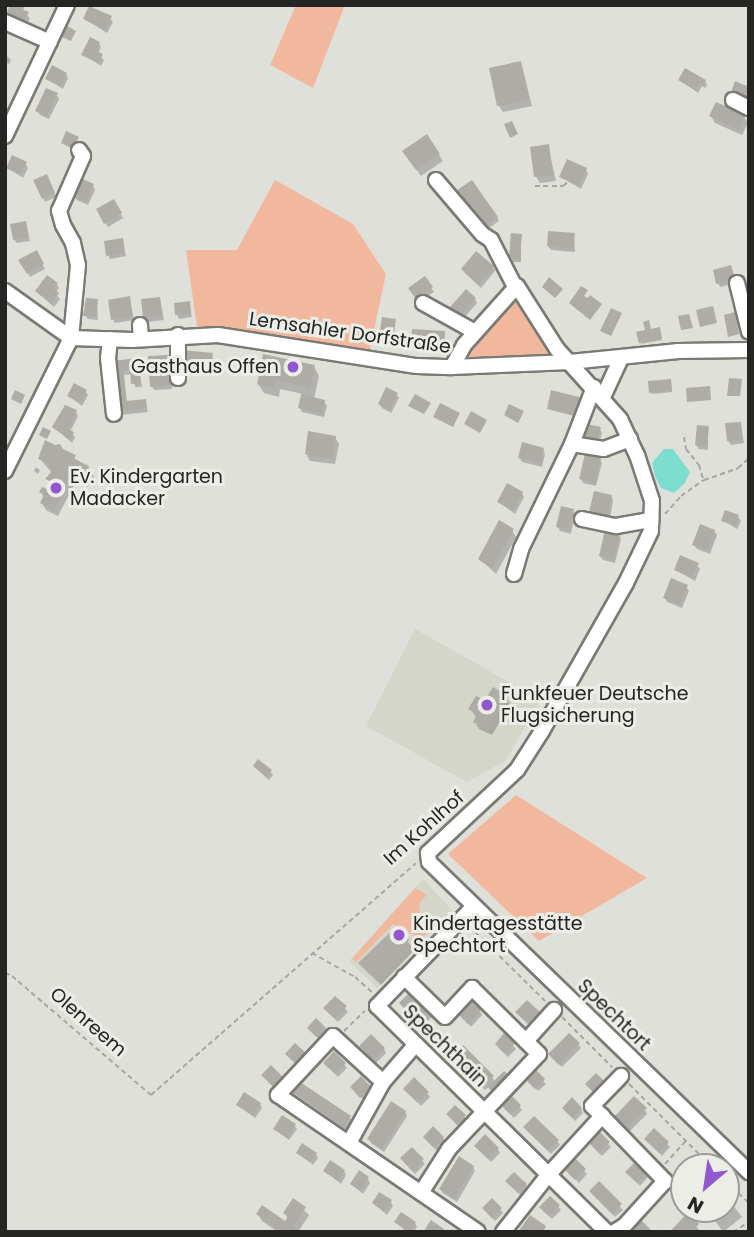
<!DOCTYPE html>
<meta charset="utf-8">
<style>
body{margin:0}
#map{position:relative;width:754px;height:1237px;overflow:hidden;background:#dfe0da;font-family:Poppins,sans-serif}
div>[style]{position:absolute}
.built>*{inset:0;background:#d3d6c9}
.green>*{inset:0;background:#f1b89e}
.water>*{inset:0;background:#7dddcf}
.shadow>*{inset:0;background:#0003}
.building>*{inset:0;background:#afaca7}
.path>*{height:2px;margin-top:-1px;transform-origin:0;background:repeating-linear-gradient(90deg,#a6a7a2 0 5px,transparent 0 8.5px)}
.roads{filter:drop-shadow(2px 0 #7a7b75) drop-shadow(-2px 0 #7a7b75) drop-shadow(0 2px #7a7b75) drop-shadow(0 -2px #7a7b75)}
.minor>*{height:14px;margin:-7px;padding:0 7px;transform-origin:7px;border-radius:7px;background:#fff}
.dots>*{width:19px;height:19px;translate:-50% -50%;box-sizing:border-box;border:4px solid #ecede7;border-radius:50%}
span{translate:-50% -50%;white-space:nowrap;text-align:center;line-height:1.15;-webkit-text-stroke:6px #ecede7;paint-order:stroke}
.street-label{font-size:19px;color:#252624}
.poi-label{font-size:19px;color:#252624}
.right{translate:-100% -50%;text-align:right}
.left{translate:0 -50%;text-align:left}
.frame{position:absolute;inset:0;border:7px solid #252624;pointer-events:none}
.north{position:absolute;left:670px;top:1153px;width:70px;height:70px;box-sizing:border-box;background:#ecede7;border:2px solid #9c9d99;border-radius:50%;rotate:209deg;font-size:19px;font-weight:700;line-height:28px;text-align:center;color:#252624}
.north::after{content:'';display:block;margin:auto;width:24px;height:32px;background:#9057cf;clip-path:polygon(50% 0,100% 100%,50% 72%,0 100%)}
</style>
<div id="map">
<div class="built">
<i style="clip-path:polygon(415px 629px,541px 700px,505px 761px,467px 782px,366px 726px)"></i>
<i style="clip-path:polygon(423px 879px,452px 910px,377px 988px,349px 961px)"></i>
</div>
<div class="green">
<i style="clip-path:polygon(296px 5px,345px 5px,313px 88px,270px 65px)"></i>
<i style="clip-path:polygon(275px 180px,353px 224px,386px 274px,368px 358px,198px 334px,186px 250px,237px 250px)"></i>
<i style="clip-path:polygon(516px 288px,554px 355px,459px 362px)"></i>
<i style="clip-path:polygon(516px 795px,647px 878px,539px 941px,448px 854px)"></i>
<i style="clip-path:polygon(415px 888px,427px 895px,420px 902px,419px 912px,433px 926px,421px 939px,393px 924px,356px 962px,352px 959px)"></i>
</div>
<div class="water">
<i style="clip-path:polygon(664px 449px,673px 449px,690px 472px,685px 483px,674px 493px,661px 488px,655px 476px,652px 463px)"></i>
</div>
<div class="shadow">
<i style="clip-path:polygon(12px 5px,23px 5px,24px 8px,23px 12px,30px 18px,25px 28px)"></i>
<i style="clip-path:polygon(110px 18px,113px 22px,107px 33px,85px 19px)"></i>
<i style="clip-path:polygon(99px 43px,101px 47px,98px 54px,104px 60px,101px 66px,83px 54px)"></i>
<i style="clip-path:polygon(5px 54px,11px 60px,9px 64px,5px 62px)"></i>
<i style="clip-path:polygon(520px 63px,532px 106px,503px 112px,499px 106px)"></i>
<i style="clip-path:polygon(66px 74px,68px 78px,63px 89px,47px 79px)"></i>
<i style="clip-path:polygon(680px 80px,705px 81px,707px 85px,705px 88px,702px 86px,698px 93px)"></i>
<i style="clip-path:polygon(57px 95px,59px 99px,49px 119px,40px 115px,37px 110px)"></i>
<i style="clip-path:polygon(711px 116px,744px 117px,748px 123px,742px 135px,715px 123px)"></i>
<i style="clip-path:polygon(548px 146px,556px 181px,540px 183px,536px 177px)"></i>
<i style="clip-path:polygon(439px 155px,443px 161px,421px 176px,408px 158px)"></i>
<i style="clip-path:polygon(25px 163px,28px 168px,23px 178px,8px 168px)"></i>
<i style="clip-path:polygon(586px 170px,588px 174px,581px 189px,561px 177px)"></i>
<i style="clip-path:polygon(49px 180px,56px 197px,45px 202px,43px 198px)"></i>
<i style="clip-path:polygon(93px 186px,95px 190px,88px 205px,77px 200px,74px 196px)"></i>
<i style="clip-path:polygon(461px 195px,497px 217px,499px 221px,486px 230px)"></i>
<i style="clip-path:polygon(114px 201px,123px 218px,108px 227px,98px 210px)"></i>
<i style="clip-path:polygon(25px 223px,30px 241px,17px 243px,14px 239px)"></i>
<i style="clip-path:polygon(574px 235px,575px 252px,551px 250px,548px 246px)"></i>
<i style="clip-path:polygon(521px 236px,521px 262px,513px 262px,511px 257px)"></i>
<i style="clip-path:polygon(122px 240px,126px 256px,110px 259px,108px 255px)"></i>
<i style="clip-path:polygon(36px 253px,45px 269px,30px 277px,21px 260px)"></i>
<i style="clip-path:polygon(493px 267px,495px 271px,481px 288px,465px 273px)"></i>
<i style="clip-path:polygon(731px 267px,736px 283px,720px 287px,718px 283px)"></i>
<i style="clip-path:polygon(425px 279px,434px 292px,419px 302px,411px 289px)"></i>
<i style="clip-path:polygon(57px 284px,59px 288px,55px 293px,60px 299px,54px 307px,37px 291px)"></i>
<i style="clip-path:polygon(129px 298px,134px 320px,115px 323px,113px 319px)"></i>
<i style="clip-path:polygon(159px 299px,164px 320px,147px 322px,145px 318px)"></i>
<i style="clip-path:polygon(475px 299px,477px 303px,463px 319px,452px 308px)"></i>
<i style="clip-path:polygon(97px 301px,98px 320px,88px 319px,85px 315px)"></i>
<i style="clip-path:polygon(189px 303px,192px 317px,179px 319px,177px 315px)"></i>
<i style="clip-path:polygon(395px 321px,394px 343px,383px 341px,381px 337px)"></i>
<i style="clip-path:polygon(660px 330px,662px 340px,641px 344px,647px 331px)"></i>
<i style="clip-path:polygon(444px 333px,446px 350px,415px 349px,413px 345px)"></i>
<i style="clip-path:polygon(212px 354px,213px 372px,184px 369px,182px 365px)"></i>
<i style="clip-path:polygon(168px 357px,172px 389px,154px 390px,152px 386px)"></i>
<i style="clip-path:polygon(137px 360px,142px 387px,135px 387px,132px 374px,124px 375px,127px 402px,145px 400px,148px 412px,121px 415px,113px 362px)"></i>
<i style="clip-path:polygon(314px 367px,319px 376px,314px 399px,324px 402px,327px 406px,324px 417px,302px 412px,300px 408px,303px 394px,280px 389px,279px 397px,264px 393px,258px 384px)"></i>
<i style="clip-path:polygon(671px 382px,672px 392px,652px 394px,650px 383px)"></i>
<i style="clip-path:polygon(85px 391px,88px 395px,82px 406px,69px 396px)"></i>
<i style="clip-path:polygon(396px 394px,399px 398px,391px 413px,382px 408px,380px 404px)"></i>
<i style="clip-path:polygon(76px 412px,78px 416px,70px 432px,75px 437px,72px 443px,54px 427px)"></i>
<i style="clip-path:polygon(740px 423px,744px 443px,731px 445px,728px 441px)"></i>
<i style="clip-path:polygon(708px 428px,708px 450px,699px 449px,696px 445px)"></i>
<i style="clip-path:polygon(600px 429px,602px 433px,599px 445px,587px 442px,585px 438px)"></i>
<i style="clip-path:polygon(335px 437px,339px 444px,335px 464px,310px 461px,306px 454px)"></i>
<i style="clip-path:polygon(543px 450px,545px 454px,542px 467px,522px 462px,520px 458px)"></i>
<i style="clip-path:polygon(63px 451px,88px 467px,94px 477px,88px 487px,74px 485px,58px 516px,46px 510px,42px 503px,44px 498px,41px 492px,48px 492px,51px 484px,47px 479px,52px 473px,40px 459px)"></i>
<i style="clip-path:polygon(600px 459px,602px 463px,596px 486px,583px 483px,581px 479px)"></i>
<i style="clip-path:polygon(36px 467px,40px 470px,38px 474px,34px 471px)"></i>
<i style="clip-path:polygon(522px 493px,524px 497px,515px 514px,499px 502px)"></i>
<i style="clip-path:polygon(611px 496px,613px 501px,609px 524px,593px 521px)"></i>
<i style="clip-path:polygon(573px 511px,575px 515px,571px 534px,560px 531px,558px 527px)"></i>
<i style="clip-path:polygon(738px 517px,741px 521px,737px 529px,723px 520px)"></i>
<i style="clip-path:polygon(512px 530px,516px 537px,496px 574px,480px 559px)"></i>
<i style="clip-path:polygon(714px 531px,717px 535px,710px 554px,697px 549px,694px 545px)"></i>
<i style="clip-path:polygon(619px 535px,621px 539px,615px 563px,603px 560px,600px 556px)"></i>
<i style="clip-path:polygon(697px 565px,700px 569px,695px 581px,676px 570px)"></i>
<i style="clip-path:polygon(686px 587px,689px 591px,682px 608px,667px 602px,665px 598px)"></i>
<i style="clip-path:polygon(506px 697px,510px 704px,492px 735px,479px 729px,475px 722px,477px 718px,470px 709px)"></i>
<i style="clip-path:polygon(255px 767px,270px 771px,273px 775px,269px 780px)"></i>
<i style="clip-path:polygon(398px 927px,407px 936px,409px 940px,406px 943px,413px 952px,381px 985px,360px 963px)"></i>
<i style="clip-path:polygon(411px 993px,432px 1017px,421px 1027px,401px 1004px)"></i>
<i style="clip-path:polygon(345px 1008px,348px 1012px,338px 1022px,328px 1012px)"></i>
<i style="clip-path:polygon(480px 1011px,482px 1015px,471px 1027px,461px 1017px)"></i>
<i style="clip-path:polygon(325px 1029px,327px 1033px,320px 1040px,311px 1032px)"></i>
<i style="clip-path:polygon(504px 1036px,516px 1049px,508px 1057px,499px 1048px)"></i>
<i style="clip-path:polygon(578px 1044px,581px 1048px,562px 1067px,553px 1058px)"></i>
<i style="clip-path:polygon(384px 1049px,386px 1053px,376px 1063px,363px 1050px)"></i>
<i style="clip-path:polygon(453px 1058px,492px 1077px,495px 1082px,485px 1090px)"></i>
<i style="clip-path:polygon(325px 1063px,344px 1064px,347px 1068px,338px 1077px)"></i>
<i style="clip-path:polygon(543px 1080px,546px 1084px,538px 1091px,529px 1082px)"></i>
<i style="clip-path:polygon(370px 1088px,372px 1092px,364px 1100px,355px 1091px)"></i>
<i style="clip-path:polygon(405px 1089px,427px 1093px,430px 1097px,421px 1106px)"></i>
<i style="clip-path:polygon(295px 1093px,349px 1117px,352px 1121px,346px 1130px)"></i>
<i style="clip-path:polygon(260px 1104px,262px 1108px,255px 1118px,238px 1105px)"></i>
<i style="clip-path:polygon(519px 1106px,522px 1110px,514px 1118px,505px 1109px)"></i>
<i style="clip-path:polygon(455px 1107px,467px 1120px,460px 1128px,451px 1118px)"></i>
<i style="clip-path:polygon(564px 1108px,581px 1109px,583px 1113px,575px 1121px)"></i>
<i style="clip-path:polygon(645px 1110px,647px 1114px,628px 1133px,617px 1122px)"></i>
<i style="clip-path:polygon(405px 1112px,407px 1116px,384px 1152px,371px 1143px,369px 1139px)"></i>
<i style="clip-path:polygon(294px 1125px,297px 1129px,289px 1140px,275px 1129px)"></i>
<i style="clip-path:polygon(525px 1128px,557px 1141px,560px 1145px,551px 1154px)"></i>
<i style="clip-path:polygon(654px 1130px,670px 1147px,662px 1156px,646px 1139px)"></i>
<i style="clip-path:polygon(599px 1134px,611px 1147px,602px 1156px,592px 1146px)"></i>
<i style="clip-path:polygon(443px 1138px,445px 1142px,437px 1151px,427px 1141px)"></i>
<i style="clip-path:polygon(412px 1149px,425px 1164px,415px 1174px,405px 1163px)"></i>
<i style="clip-path:polygon(498px 1149px,500px 1153px,491px 1162px,479px 1150px)"></i>
<i style="clip-path:polygon(298px 1153px,316px 1154px,318px 1158px,313px 1165px)"></i>
<i style="clip-path:polygon(575px 1161px,587px 1174px,579px 1183px,569px 1173px)"></i>
<i style="clip-path:polygon(636px 1164px,648px 1177px,640px 1186px,630px 1176px)"></i>
<i style="clip-path:polygon(473px 1167px,475px 1171px,457px 1202px,443px 1193px,441px 1189px)"></i>
<i style="clip-path:polygon(325px 1171px,344px 1171px,346px 1175px,341px 1184px)"></i>
<i style="clip-path:polygon(368px 1179px,370px 1183px,363px 1194px,352px 1184px)"></i>
<i style="clip-path:polygon(507px 1182px,526px 1185px,528px 1189px,521px 1196px)"></i>
<i style="clip-path:polygon(599px 1184px,623px 1210px,615px 1217px,594px 1195px)"></i>
<i style="clip-path:polygon(726px 1196px,742px 1217px,723px 1232px,707px 1209px,726px 1209px)"></i>
<i style="clip-path:polygon(294px 1201px,309px 1215px,298px 1232px,278px 1232px,262px 1221px,258px 1214px,285px 1223px,288px 1219px,285px 1213px)"></i>
<i style="clip-path:polygon(391px 1202px,393px 1206px,387px 1215px,374px 1203px)"></i>
<i style="clip-path:polygon(558px 1206px,561px 1210px,552px 1219px,543px 1211px)"></i>
<i style="clip-path:polygon(500px 1209px,503px 1213px,495px 1221px,486px 1212px)"></i>
<i style="clip-path:polygon(687px 1215px,701px 1232px,671px 1232px,671px 1230px)"></i>
<i style="clip-path:polygon(396px 1222px,415px 1223px,417px 1227px,414px 1232px,406px 1232px)"></i>
</div>
<div class="building">
<i style="clip-path:polygon(10px 5px,22px 5px,21px 9px,29px 12px,22px 25px,5px 17px)"></i>
<i style="clip-path:polygon(89px 6px,112px 16px,105px 30px,83px 19px)"></i>
<i style="clip-path:polygon(67px 26px,76px 31px,71px 41px,62px 37px)"></i>
<i style="clip-path:polygon(90px 37px,100px 42px,96px 51px,103px 54px,98px 63px,81px 55px)"></i>
<i style="clip-path:polygon(521px 61px,530px 99px,497px 106px,489px 68px)"></i>
<i style="clip-path:polygon(52px 65px,67px 73px,60px 86px,45px 79px)"></i>
<i style="clip-path:polygon(685px 68px,706px 80px,703px 86px,699px 83px,695px 90px,678px 80px)"></i>
<i style="clip-path:polygon(735px 81px,749px 87px,749px 99px,731px 92px)"></i>
<i style="clip-path:polygon(46px 88px,58px 93px,47px 116px,35px 111px)"></i>
<i style="clip-path:polygon(716px 102px,745px 115px,739px 130px,709px 116px)"></i>
<i style="clip-path:polygon(512px 121px,518px 134px,510px 138px,504px 124px)"></i>
<i style="clip-path:polygon(66px 131px,79px 137px,73px 149px,61px 143px)"></i>
<i style="clip-path:polygon(427px 134px,440px 154px,416px 170px,402px 151px)"></i>
<i style="clip-path:polygon(549px 144px,553px 175px,534px 177px,530px 147px)"></i>
<i style="clip-path:polygon(12px 155px,27px 162px,20px 175px,6px 168px)"></i>
<i style="clip-path:polygon(567px 159px,587px 168px,579px 186px,559px 177px)"></i>
<i style="clip-path:polygon(47px 174px,55px 193px,42px 199px,33px 180px)"></i>
<i style="clip-path:polygon(81px 178px,94px 184px,86px 202px,72px 197px)"></i>
<i style="clip-path:polygon(472px 180px,498px 217px,483px 228px,456px 191px)"></i>
<i style="clip-path:polygon(114px 199px,122px 213px,104px 224px,96px 209px)"></i>
<i style="clip-path:polygon(26px 221px,29px 237px,13px 240px,10px 224px)"></i>
<i style="clip-path:polygon(548px 231px,575px 233px,573px 249px,547px 246px)"></i>
<i style="clip-path:polygon(511px 233px,522px 234px,520px 259px,509px 258px)"></i>
<i style="clip-path:polygon(123px 238px,125px 252px,106px 256px,104px 241px)"></i>
<i style="clip-path:polygon(37px 250px,44px 264px,27px 274px,18px 260px)"></i>
<i style="clip-path:polygon(476px 251px,494px 266px,478px 285px,461px 269px)"></i>
<i style="clip-path:polygon(731px 265px,735px 279px,716px 284px,713px 270px)"></i>
<i style="clip-path:polygon(47px 275px,58px 283px,53px 289px,59px 293px,51px 304px,35px 291px)"></i>
<i style="clip-path:polygon(425px 276px,433px 287px,416px 299px,408px 288px)"></i>
<i style="clip-path:polygon(549px 277px,563px 289px,555px 298px,542px 287px)"></i>
<i style="clip-path:polygon(581px 286px,588px 290px,584px 296px,588px 298px,590px 295px,602px 304px,590px 320px,569px 303px)"></i>
<i style="clip-path:polygon(466px 289px,476px 298px,461px 316px,450px 307px)"></i>
<i style="clip-path:polygon(130px 296px,133px 317px,111px 320px,108px 300px)"></i>
<i style="clip-path:polygon(160px 297px,163px 316px,143px 318px,141px 299px)"></i>
<i style="clip-path:polygon(86px 298px,98px 299px,96px 317px,83px 316px)"></i>
<i style="clip-path:polygon(190px 301px,191px 314px,175px 315px,174px 303px)"></i>
<i style="clip-path:polygon(713px 306px,717px 323px,700px 327px,696px 310px)"></i>
<i style="clip-path:polygon(611px 308px,622px 313px,611px 336px,600px 331px)"></i>
<i style="clip-path:polygon(735px 312px,739px 334px,728px 337px,724px 315px)"></i>
<i style="clip-path:polygon(689px 314px,693px 328px,681px 330px,678px 316px)"></i>
<i style="clip-path:polygon(382px 317px,396px 319px,393px 339px,379px 337px)"></i>
<i style="clip-path:polygon(649px 320px,651px 329px,660px 327px,662px 339px,639px 343px,636px 332px,645px 330px,643px 322px)"></i>
<i style="clip-path:polygon(412px 329px,445px 331px,444px 347px,411px 345px)"></i>
<i style="clip-path:polygon(182px 350px,213px 353px,211px 369px,180px 366px)"></i>
<i style="clip-path:polygon(263px 354px,315px 365px,310px 388px,276px 380px,274px 388px,257px 384px)"></i>
<i style="clip-path:polygon(169px 355px,171px 385px,150px 387px,148px 356px)"></i>
<i style="clip-path:polygon(138px 358px,141px 383px,131px 384px,130px 370px,123px 371px,126px 401px,146px 399px,147px 408px,117px 411px,111px 361px)"></i>
<i style="clip-path:polygon(729px 378px,742px 379px,740px 396px,727px 396px)"></i>
<i style="clip-path:polygon(671px 379px,672px 391px,649px 393px,648px 381px)"></i>
<i style="clip-path:polygon(74px 383px,87px 390px,80px 403px,67px 396px)"></i>
<i style="clip-path:polygon(710px 386px,711px 400px,687px 402px,686px 388px)"></i>
<i style="clip-path:polygon(386px 387px,398px 393px,389px 410px,378px 404px)"></i>
<i style="clip-path:polygon(15px 390px,25px 395px,21px 404px,11px 399px)"></i>
<i style="clip-path:polygon(551px 390px,583px 398px,578px 417px,547px 409px)"></i>
<i style="clip-path:polygon(301px 394px,325px 400px,322px 414px,298px 408px)"></i>
<i style="clip-path:polygon(415px 394px,431px 403px,424px 414px,408px 406px)"></i>
<i style="clip-path:polygon(440px 403px,460px 413px,453px 427px,433px 417px)"></i>
<i style="clip-path:polygon(509px 404px,524px 411px,518px 423px,504px 415px)"></i>
<i style="clip-path:polygon(65px 405px,77px 410px,68px 429px,74px 432px,70px 440px,52px 427px)"></i>
<i style="clip-path:polygon(471px 411px,487px 420px,480px 433px,464px 424px)"></i>
<i style="clip-path:polygon(741px 422px,743px 440px,727px 441px,725px 423px)"></i>
<i style="clip-path:polygon(586px 424px,601px 427px,597px 442px,583px 438px)"></i>
<i style="clip-path:polygon(697px 425px,709px 426px,707px 446px,695px 445px)"></i>
<i style="clip-path:polygon(43px 427px,51px 431px,47px 439px,39px 435px)"></i>
<i style="clip-path:polygon(308px 431px,336px 436px,332px 459px,305px 454px)"></i>
<i style="clip-path:polygon(45px 440px,55px 445px,60px 444px,63px 449px,76px 455px,74px 459px,89px 466px,83px 479px,70px 475px,54px 510px,40px 503px,44px 495px,39px 492px,42px 487px,47px 489px,51px 481px,45px 479px,51px 472px,49px 464px,38px 459px)"></i>
<i style="clip-path:polygon(522px 442px,544px 448px,540px 463px,518px 458px)"></i>
<i style="clip-path:polygon(585px 454px,601px 458px,595px 483px,579px 479px)"></i>
<i style="clip-path:polygon(507px 483px,523px 492px,513px 511px,497px 502px)"></i>
<i style="clip-path:polygon(594px 491px,612px 495px,607px 521px,588px 517px)"></i>
<i style="clip-path:polygon(561px 506px,574px 509px,569px 531px,556px 527px)"></i>
<i style="clip-path:polygon(725px 510px,739px 515px,735px 526px,721px 521px)"></i>
<i style="clip-path:polygon(499px 520px,514px 529px,492px 569px,478px 559px)"></i>
<i style="clip-path:polygon(700px 524px,715px 530px,708px 550px,692px 545px)"></i>
<i style="clip-path:polygon(605px 530px,620px 534px,614px 560px,599px 556px)"></i>
<i style="clip-path:polygon(680px 555px,699px 563px,692px 578px,674px 570px)"></i>
<i style="clip-path:polygon(671px 578px,688px 585px,680px 605px,663px 598px)"></i>
<i style="clip-path:polygon(493px 687px,508px 696px,488px 730px,473px 722px,477px 714px,468px 709px,476px 696px,485px 700px)"></i>
<i style="clip-path:polygon(258px 759px,272px 770px,266px 777px,253px 766px)"></i>
<i style="clip-path:polygon(398px 925px,408px 935px,405px 938px,412px 947px,378px 982px,358px 963px)"></i>
<i style="clip-path:polygon(411px 991px,429px 1009px,417px 1022px,399px 1003px)"></i>
<i style="clip-path:polygon(335px 996px,347px 1006px,335px 1019px,323px 1008px)"></i>
<i style="clip-path:polygon(470px 998px,481px 1010px,468px 1024px,456px 1012px)"></i>
<i style="clip-path:polygon(527px 1000px,541px 1013px,529px 1025px,515px 1012px)"></i>
<i style="clip-path:polygon(316px 1018px,326px 1028px,317px 1037px,307px 1028px)"></i>
<i style="clip-path:polygon(504px 1033px,515px 1043px,505px 1054px,495px 1044px)"></i>
<i style="clip-path:polygon(569px 1033px,580px 1043px,559px 1065px,548px 1054px)"></i>
<i style="clip-path:polygon(371px 1034px,385px 1048px,373px 1060px,359px 1046px)"></i>
<i style="clip-path:polygon(295px 1043px,307px 1054px,297px 1065px,285px 1054px)"></i>
<i style="clip-path:polygon(463px 1045px,494px 1076px,482px 1088px,451px 1057px)"></i>
<i style="clip-path:polygon(334px 1051px,346px 1063px,335px 1074px,323px 1063px)"></i>
<i style="clip-path:polygon(271px 1065px,284px 1078px,274px 1088px,261px 1075px)"></i>
<i style="clip-path:polygon(534px 1068px,545px 1079px,535px 1089px,524px 1078px)"></i>
<i style="clip-path:polygon(504px 1071px,510px 1076px,493px 1093px,488px 1087px)"></i>
<i style="clip-path:polygon(596px 1073px,607px 1084px,595px 1094px,585px 1084px)"></i>
<i style="clip-path:polygon(361px 1076px,371px 1087px,360px 1098px,350px 1087px)"></i>
<i style="clip-path:polygon(414px 1077px,429px 1092px,418px 1103px,403px 1089px)"></i>
<i style="clip-path:polygon(300px 1082px,351px 1116px,343px 1127px,293px 1093px)"></i>
<i style="clip-path:polygon(244px 1092px,261px 1103px,253px 1116px,236px 1105px)"></i>
<i style="clip-path:polygon(511px 1095px,521px 1105px,511px 1115px,501px 1105px)"></i>
<i style="clip-path:polygon(634px 1096px,647px 1108px,625px 1130px,613px 1118px)"></i>
<i style="clip-path:polygon(572px 1097px,582px 1108px,572px 1118px,562px 1108px)"></i>
<i style="clip-path:polygon(391px 1101px,406px 1111px,382px 1149px,367px 1139px)"></i>
<i style="clip-path:polygon(455px 1105px,466px 1115px,457px 1125px,446px 1114px)"></i>
<i style="clip-path:polygon(282px 1115px,296px 1124px,287px 1138px,273px 1129px)"></i>
<i style="clip-path:polygon(534px 1116px,559px 1140px,548px 1151px,523px 1127px)"></i>
<i style="clip-path:polygon(433px 1126px,444px 1137px,434px 1148px,423px 1137px)"></i>
<i style="clip-path:polygon(654px 1128px,669px 1142px,659px 1153px,644px 1139px)"></i>
<i style="clip-path:polygon(599px 1131px,610px 1142px,599px 1153px,588px 1142px)"></i>
<i style="clip-path:polygon(485px 1134px,499px 1148px,488px 1159px,474px 1146px)"></i>
<i style="clip-path:polygon(302px 1143px,317px 1153px,310px 1162px,296px 1153px)"></i>
<i style="clip-path:polygon(412px 1147px,424px 1159px,412px 1171px,400px 1158px)"></i>
<i style="clip-path:polygon(459px 1156px,474px 1166px,454px 1199px,439px 1189px)"></i>
<i style="clip-path:polygon(575px 1158px,586px 1169px,575px 1180px,564px 1169px)"></i>
<i style="clip-path:polygon(330px 1160px,345px 1170px,338px 1181px,323px 1171px)"></i>
<i style="clip-path:polygon(636px 1161px,647px 1172px,637px 1183px,625px 1172px)"></i>
<i style="clip-path:polygon(359px 1170px,369px 1177px,360px 1191px,350px 1184px)"></i>
<i style="clip-path:polygon(514px 1172px,527px 1184px,518px 1193px,505px 1181px)"></i>
<i style="clip-path:polygon(599px 1181px,622px 1204px,612px 1214px,589px 1191px)"></i>
<i style="clip-path:polygon(379px 1192px,392px 1200px,384px 1212px,372px 1203px)"></i>
<i style="clip-path:polygon(726px 1193px,735px 1202px,716px 1221px,705px 1209px,726px 1209px)"></i>
<i style="clip-path:polygon(550px 1196px,560px 1205px,549px 1216px,539px 1207px)"></i>
<i style="clip-path:polygon(293px 1198px,306px 1207px,293px 1227px,300px 1232px,282px 1232px,256px 1214px,262px 1205px,285px 1221px,288px 1216px,283px 1213px)"></i>
<i style="clip-path:polygon(492px 1198px,502px 1208px,492px 1218px,482px 1208px)"></i>
<i style="clip-path:polygon(401px 1212px,416px 1222px,409px 1232px,394px 1222px)"></i>
<i style="clip-path:polygon(688px 1212px,699px 1224px,691px 1232px,670px 1232px)"></i>
<i style="clip-path:polygon(530px 1215px,546px 1226px,543px 1232px,518px 1232px)"></i>
<i style="clip-path:polygon(431px 1220px,444px 1229px,443px 1232px,423px 1232px)"></i>
<i style="clip-path:polygon(641px 1220px,653px 1232px,629px 1232px)"></i>
</div>
<div class="path">
<i style="left:535px;top:186px;width:28px"></i>
<i style="left:563px;top:186px;width:8px;rotate:-40deg"></i>
<i style="left:684px;top:437px;width:12px;rotate:81deg"></i>
<i style="left:686px;top:449px;width:21px;rotate:51deg"></i>
<i style="left:699px;top:465px;width:15px;rotate:74deg"></i>
<i style="left:665px;top:514px;width:24px;rotate:-48deg"></i>
<i style="left:681px;top:496px;width:28px;rotate:-35deg"></i>
<i style="left:704px;top:480px;width:36px;rotate:-19deg"></i>
<i style="left:738px;top:468px;width:15px;rotate:-42deg"></i>
<i style="left:469px;top:926px;width:107px;rotate:44.6deg"></i>
<i style="left:312px;top:953px;width:49px;rotate:29.2deg"></i>
<i style="left:355px;top:977px;width:24px;rotate:42deg"></i>
<i style="left:5px;top:973px;width:8px;rotate:23deg"></i>
<i style="left:12px;top:976px;width:183px;rotate:40.6deg"></i>
<i style="left:151px;top:1095px;width:352px;rotate:-41.2deg"></i>
<i style="left:562px;top:1017px;width:71px;rotate:45deg"></i>
<i style="left:344px;top:1031px;width:29px;rotate:-44deg"></i>
<i style="left:629px;top:1084px;width:117px;rotate:45deg"></i>
<i style="left:665px;top:1164px;width:31px;rotate:-48deg"></i>
<i style="left:726px;top:1181px;width:32px;rotate:44deg"></i>
<i style="left:733px;top:1232px;width:19px;rotate:-32deg"></i>
</div>
<div class="roads">
<div class="minor">
<i style="left:5px;top:22px;width:49px;rotate:24deg"></i>
<i style="left:733px;top:100px;width:18px;rotate:27deg"></i>
<i style="left:5px;top:136px;width:145px;rotate:-64.7deg"></i>
<i style="left:436px;top:180px;width:71px;rotate:49.6deg"></i>
<i style="left:482px;top:234px;width:11px;rotate:34deg"></i>
<i style="left:491px;top:240px;width:51px;rotate:62.9deg"></i>
<i style="left:737px;top:283px;width:50px;rotate:76.2deg"></i>
<i style="left:5px;top:291px;width:81px;rotate:35.5deg"></i>
<i style="left:423px;top:303px;width:60px;rotate:29.1deg"></i>
<i style="left:140px;top:325px;width:14px;rotate:86deg"></i>
<i style="left:178px;top:335px;width:43px;rotate:90deg"></i>
<i style="left:71px;top:338px;width:61px;rotate:1.9deg"></i>
<i style="left:132px;top:340px;width:86px;rotate:-3.3deg"></i>
<i style="left:218px;top:335px;width:201px;rotate:8.9deg"></i>
<i style="left:417px;top:366px;width:35px;rotate:2deg"></i>
<i style="left:452px;top:367px;width:118px;rotate:-2.4deg"></i>
<i style="left:570px;top:362px;width:109px;rotate:-5.8deg"></i>
<i style="left:678px;top:351px;width:71px;rotate:-0.8deg"></i>
<i style="left:110px;top:339px;width:19px;rotate:96deg"></i>
<i style="left:108px;top:358px;width:56px;rotate:83.9deg"></i>
<i style="left:452px;top:367px;width:25px;rotate:-61deg"></i>
<i style="left:464px;top:345px;width:79px;rotate:-48.1deg"></i>
<i style="left:517px;top:286px;width:75px;rotate:57.6deg"></i>
<i style="left:557px;top:349px;width:94px;rotate:48deg"></i>
<i style="left:620px;top:419px;width:40px;rotate:65deg"></i>
<i style="left:637px;top:455px;width:48px;rotate:71.9deg"></i>
<i style="left:652px;top:501px;width:30px;rotate:92deg"></i>
<i style="left:651px;top:531px;width:58px;rotate:115.7deg"></i>
<i style="left:626px;top:583px;width:170px;rotate:119.6deg"></i>
<i style="left:542px;top:731px;width:46px;rotate:122.7deg"></i>
<i style="left:517px;top:770px;width:122px;rotate:137deg"></i>
<i style="left:428px;top:853px;width:9px;rotate:84deg"></i>
<i style="left:429px;top:862px;width:446px;rotate:44.1deg"></i>
<i style="left:603px;top:397px;width:43px;rotate:-65.2deg"></i>
<i style="left:572px;top:444px;width:32px;rotate:9deg"></i>
<i style="left:604px;top:449px;width:28px;rotate:-21deg"></i>
<i style="left:5px;top:471px;width:148px;rotate:-63.6deg"></i>
<i style="left:71px;top:338px;width:73px;rotate:-84.5deg"></i>
<i style="left:78px;top:265px;width:23px;rotate:-103deg"></i>
<i style="left:73px;top:243px;width:21px;rotate:-119deg"></i>
<i style="left:63px;top:225px;width:15px;rotate:-106deg"></i>
<i style="left:59px;top:211px;width:60px;rotate:-66.4deg"></i>
<i style="left:83px;top:156px;width:7px;rotate:-124deg"></i>
<i style="left:582px;top:519px;width:35px;rotate:12deg"></i>
<i style="left:616px;top:526px;width:36px;rotate:-10deg"></i>
<i style="left:514px;top:574px;width:26px;rotate:-74deg"></i>
<i style="left:521px;top:549px;width:117px;rotate:-64.1deg"></i>
<i style="left:572px;top:444px;width:61px;rotate:-68.9deg"></i>
<i style="left:473px;top:907px;width:138px;rotate:134.1deg"></i>
<i style="left:377px;top:1006px;width:322px;rotate:44.5deg"></i>
<i style="left:404px;top:977px;width:57px;rotate:44.3deg"></i>
<i style="left:445px;top:1017px;width:40px;rotate:-47deg"></i>
<i style="left:472px;top:988px;width:94px;rotate:44.6deg"></i>
<i style="left:539px;top:1054px;width:131px;rotate:133.5deg"></i>
<i style="left:449px;top:1149px;width:52px;rotate:122.5deg"></i>
<i style="left:526px;top:1041px;width:42px;rotate:-47.9deg"></i>
<i style="left:383px;top:1082px;width:50px;rotate:-49deg"></i>
<i style="left:602px;top:1116px;width:14px;rotate:-135deg"></i>
<i style="left:592px;top:1106px;width:42px;rotate:-46deg"></i>
<i style="left:349px;top:1143px;width:70px;rotate:-60.9deg"></i>
<i style="left:383px;top:1082px;width:68px;rotate:-137.4deg"></i>
<i style="left:333px;top:1036px;width:81px;rotate:133deg"></i>
<i style="left:278px;top:1095px;width:242px;rotate:34.4deg"></i>
<i style="left:503px;top:1232px;width:74px;rotate:-51.6deg"></i>
<i style="left:549px;top:1174px;width:79px;rotate:-47.6deg"></i>
<i style="left:602px;top:1116px;width:91px;rotate:45.9deg"></i>
<i style="left:665px;top:1181px;width:61px;rotate:132.3deg"></i>
<i style="left:624px;top:1226px;width:12px;rotate:149deg"></i>
</div>
</div>
<div class="dots">
<i style="left:293px;top:367px;background:#9057cf"></i>
<i style="left:56px;top:488px;background:#9057cf"></i>
<i style="left:487px;top:705px;background:#9057cf"></i>
<i style="left:399px;top:935px;background:#9057cf"></i>
</div>
<div class="street-label">
<span style="left:350px;top:333px;rotate:8deg">Lemsahler Dorfstraße</span>
<span style="left:424px;top:828px;rotate:-42deg">Im Kohlhof</span>
<span style="left:614px;top:1015px;rotate:44deg">Spechtort</span>
<span style="left:88px;top:1022px;rotate:41deg">Olenreem</span>
<span style="left:445px;top:1046px;rotate:44deg">Spechthain</span>
</div>
<div class="poi-label">
<span class="right" style="left:279px;top:367px">Gasthaus Offen</span>
<span class="left" style="left:70px;top:488px">Ev. Kindergarten<br>Madacker</span>
<span class="left" style="left:501px;top:705px">Funkfeuer Deutsche<br>Flugsicherung</span>
<span class="left" style="left:413px;top:935px">Kindertagesstätte<br>Spechtort</span>
</div>
<div class="frame"></div>
<div class="north">N</div>
</div>
